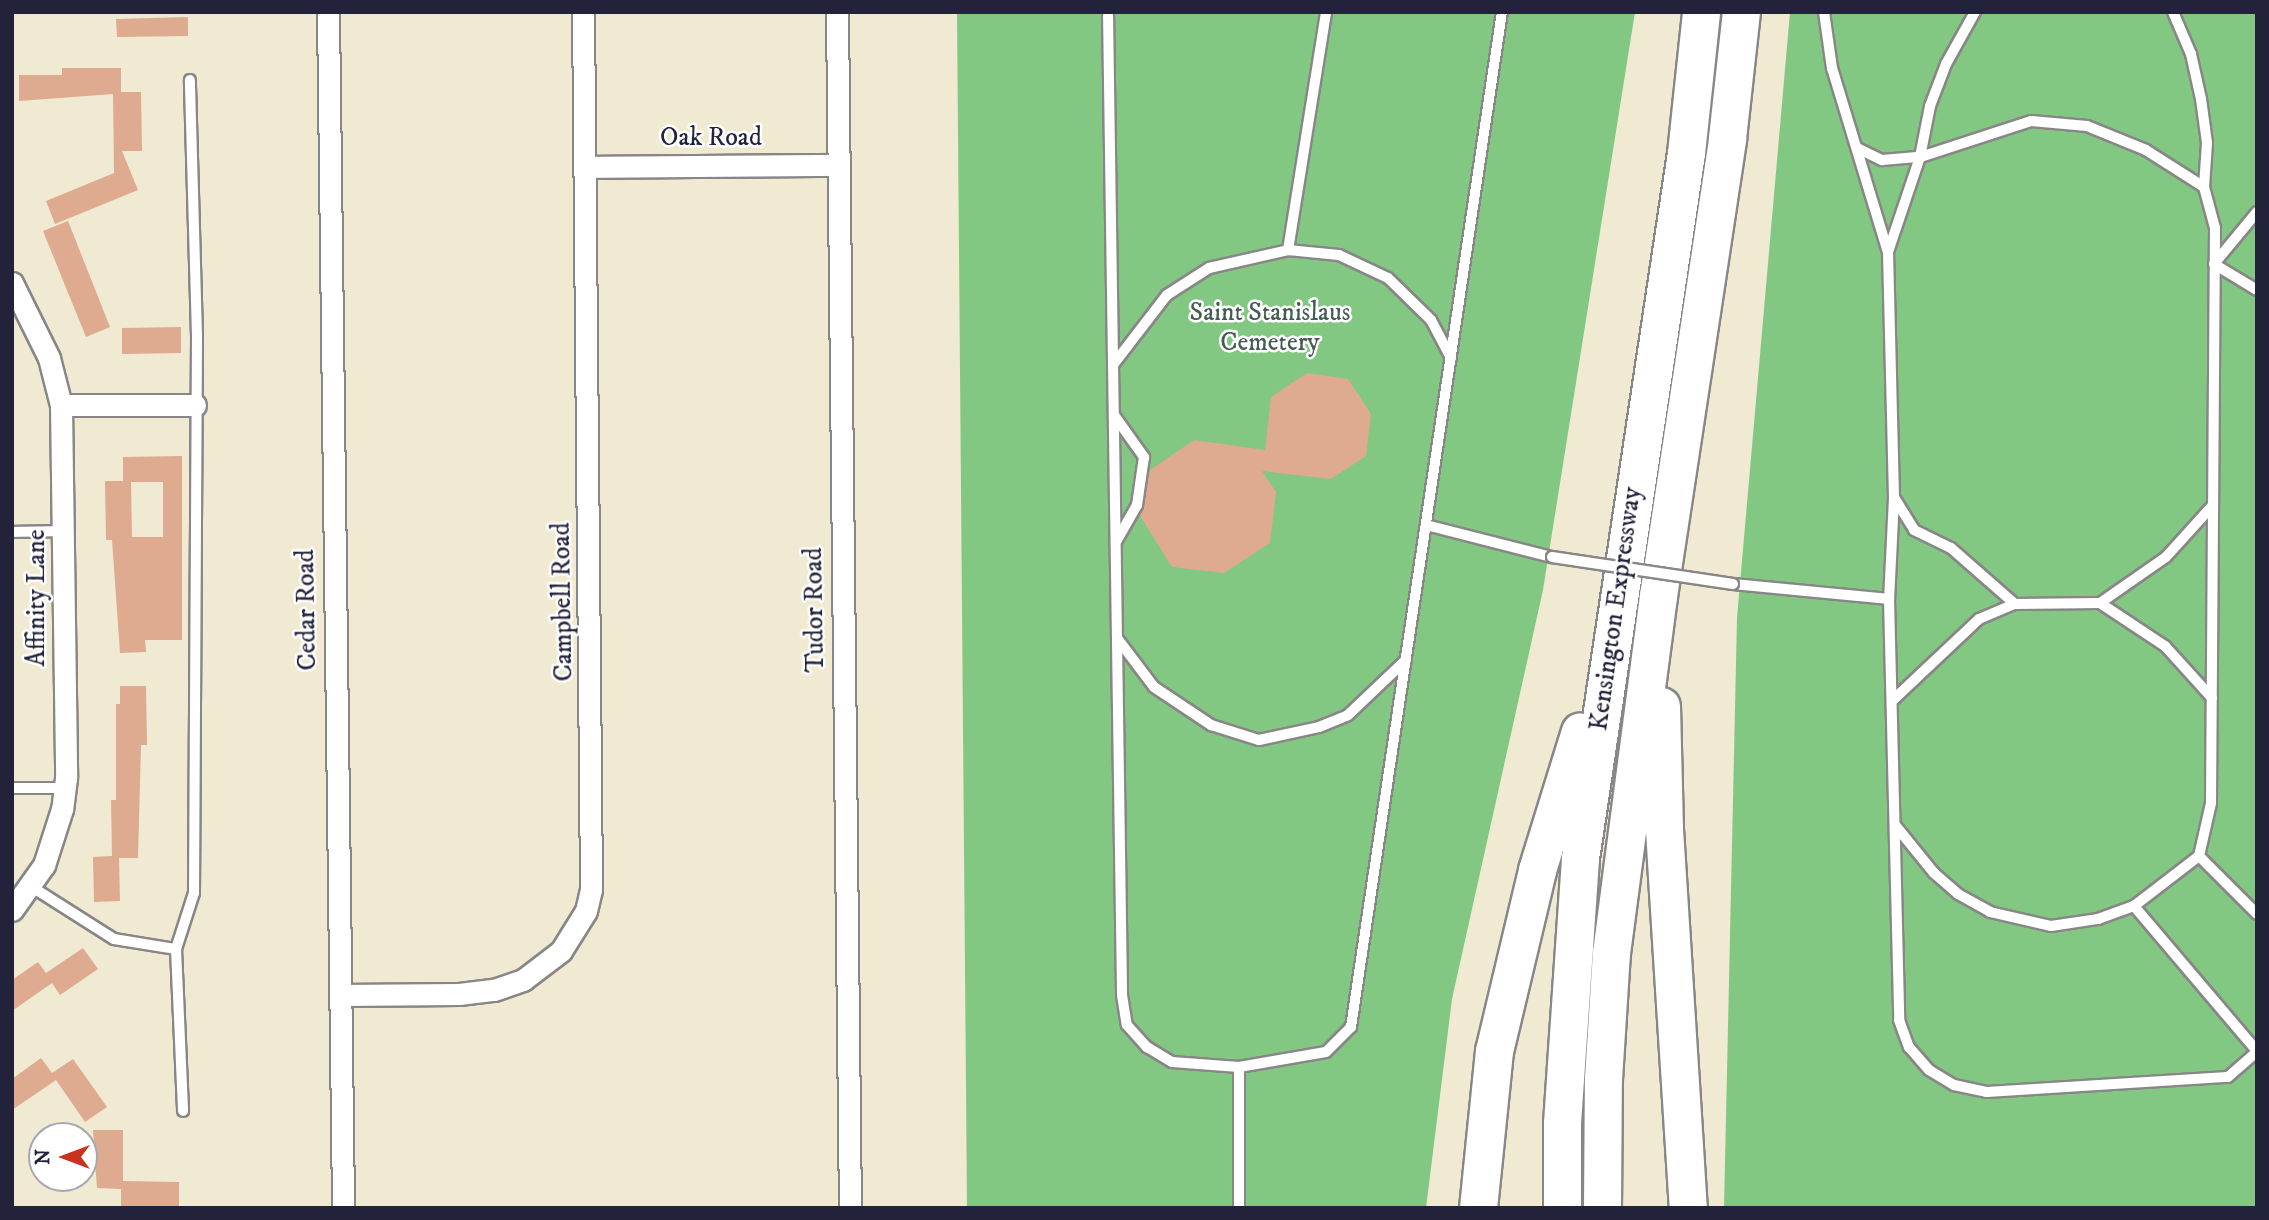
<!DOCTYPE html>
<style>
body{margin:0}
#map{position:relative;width:2269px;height:1220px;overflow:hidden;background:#efead1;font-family:"IM FELL DW Pica",serif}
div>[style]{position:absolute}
.green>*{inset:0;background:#82c882}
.building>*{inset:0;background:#deaa90}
.roads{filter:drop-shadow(2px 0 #888686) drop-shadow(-2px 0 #888686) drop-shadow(0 2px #888686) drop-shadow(0 -2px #888686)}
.lane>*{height:10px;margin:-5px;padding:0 5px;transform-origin:5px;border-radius:5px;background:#fff}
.street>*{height:21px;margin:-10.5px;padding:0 10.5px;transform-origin:10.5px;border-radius:10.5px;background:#fff}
.highway>*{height:37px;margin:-18.5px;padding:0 18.5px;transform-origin:18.5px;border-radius:18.5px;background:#fff}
.bridges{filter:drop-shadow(2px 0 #888686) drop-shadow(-2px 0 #888686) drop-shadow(0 2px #888686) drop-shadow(0 -2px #888686)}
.lane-bridge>*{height:10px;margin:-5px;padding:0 5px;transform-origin:5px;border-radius:5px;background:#fff}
span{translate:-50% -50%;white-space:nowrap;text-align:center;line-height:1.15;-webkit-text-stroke:5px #fff;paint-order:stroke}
.street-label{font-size:26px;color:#22223b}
.park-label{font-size:26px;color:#445c54}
.frame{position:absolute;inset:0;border:14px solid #22223b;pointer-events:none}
.north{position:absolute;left:28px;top:1122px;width:70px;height:70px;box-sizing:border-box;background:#fff;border:2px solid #a7a7b1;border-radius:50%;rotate:270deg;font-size:19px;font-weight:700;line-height:28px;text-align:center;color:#22223b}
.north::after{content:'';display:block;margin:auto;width:24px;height:32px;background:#c8321e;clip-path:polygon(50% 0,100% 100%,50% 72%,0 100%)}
</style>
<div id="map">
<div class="green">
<i style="clip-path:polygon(957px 12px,1635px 12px,1543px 590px,1452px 999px,1426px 1208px,967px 1208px)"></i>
<i style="clip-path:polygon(1790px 12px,2257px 12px,2257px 1208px,1724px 1208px,1737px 618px)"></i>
</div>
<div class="building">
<i style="clip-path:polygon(188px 17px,188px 36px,117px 37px,116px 19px)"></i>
<i style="clip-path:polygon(62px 68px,121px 68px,121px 92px,141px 92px,142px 151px,122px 151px,138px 190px,55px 224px,46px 201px,114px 173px,113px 94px,19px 101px,19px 75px,62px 75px)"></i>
<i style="clip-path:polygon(68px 221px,110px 327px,86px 337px,43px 231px)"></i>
<i style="clip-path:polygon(181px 327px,181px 353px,122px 354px,122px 328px)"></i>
<i style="clip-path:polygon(1307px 373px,1348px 379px,1371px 414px,1366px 456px,1331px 479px,1262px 471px,1276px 492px,1270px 543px,1224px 573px,1172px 567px,1140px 516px,1150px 470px,1194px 440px,1265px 450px,1271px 397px)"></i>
<i style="clip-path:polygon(evenodd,182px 456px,182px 640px,145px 640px,146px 652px,120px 653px,112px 540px,106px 540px,105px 481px,123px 481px,123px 457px,182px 456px,131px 482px,163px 482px,163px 537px,132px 537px,131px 482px)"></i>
<i style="clip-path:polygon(120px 686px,146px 686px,147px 745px,141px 745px,138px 858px,119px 858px,120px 901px,94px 902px,93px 857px,112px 856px,111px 800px,116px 800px,116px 704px,120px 704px)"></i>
<i style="clip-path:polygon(83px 948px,98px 969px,60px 995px,52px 983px,12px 1011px,12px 980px,38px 962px,46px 973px)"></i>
<i style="clip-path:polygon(41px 1058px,52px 1073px,73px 1059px,107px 1107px,85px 1122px,56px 1080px,12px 1110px,12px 1079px)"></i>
<i style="clip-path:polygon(93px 1130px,123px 1130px,123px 1181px,179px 1182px,179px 1208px,121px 1207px,121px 1189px,97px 1188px)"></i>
</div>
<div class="roads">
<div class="lane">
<i style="left:1108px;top:12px;width:983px;rotate:89.18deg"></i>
<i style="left:1122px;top:995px;width:30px;rotate:81deg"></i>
<i style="left:1127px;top:1025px;width:30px;rotate:48deg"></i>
<i style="left:1147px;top:1047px;width:29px;rotate:31deg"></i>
<i style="left:1172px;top:1062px;width:67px;rotate:4.3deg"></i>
<i style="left:1239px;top:1067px;width:88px;rotate:-9.8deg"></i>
<i style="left:1326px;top:1052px;width:35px;rotate:-45deg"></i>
<i style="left:1351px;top:1027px;width:1026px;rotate:-81.54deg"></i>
<i style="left:1824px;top:12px;width:57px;rotate:81.9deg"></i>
<i style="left:1832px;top:68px;width:192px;rotate:73.1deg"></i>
<i style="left:2173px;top:12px;width:46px;rotate:66.8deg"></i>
<i style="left:2191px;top:54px;width:46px;rotate:77.5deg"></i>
<i style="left:2201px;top:99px;width:44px;rotate:82.2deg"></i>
<i style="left:2207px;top:143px;width:44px;rotate:93.9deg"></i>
<i style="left:1857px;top:148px;width:28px;rotate:26deg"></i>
<i style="left:1882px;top:160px;width:38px;rotate:-5deg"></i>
<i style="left:1920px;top:157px;width:52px;rotate:-78.9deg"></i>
<i style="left:1930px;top:106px;width:45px;rotate:-69.1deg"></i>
<i style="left:1946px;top:64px;width:60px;rotate:-60.9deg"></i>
<i style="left:2257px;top:212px;width:67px;rotate:129.6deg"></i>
<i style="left:2214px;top:264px;width:50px;rotate:31.2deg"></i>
<i style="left:1288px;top:250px;width:241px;rotate:-80.9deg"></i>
<i style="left:1113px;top:365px;width:88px;rotate:-52.4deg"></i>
<i style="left:1167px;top:295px;width:50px;rotate:-32.7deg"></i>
<i style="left:1209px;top:268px;width:81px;rotate:-12.8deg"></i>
<i style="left:1288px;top:250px;width:51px;rotate:5.6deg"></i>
<i style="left:1339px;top:255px;width:54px;rotate:25.1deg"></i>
<i style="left:1388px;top:278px;width:60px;rotate:44.3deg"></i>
<i style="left:1431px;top:320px;width:43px;rotate:62.2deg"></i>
<i style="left:1114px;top:415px;width:52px;rotate:54.5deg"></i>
<i style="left:1144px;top:457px;width:49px;rotate:98.3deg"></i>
<i style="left:1137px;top:505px;width:40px;rotate:119.7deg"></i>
<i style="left:1895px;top:499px;width:36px;rotate:58deg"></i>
<i style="left:1914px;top:530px;width:41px;rotate:25.9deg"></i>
<i style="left:1951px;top:548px;width:85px;rotate:41.2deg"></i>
<i style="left:1426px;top:525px;width:130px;rotate:14.3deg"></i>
<i style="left:12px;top:532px;width:52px;rotate:-1.1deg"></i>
<i style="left:1733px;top:584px;width:157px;rotate:5.5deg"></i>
<i style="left:2100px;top:603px;width:80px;rotate:-34.9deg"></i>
<i style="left:2166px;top:557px;width:70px;rotate:-47.9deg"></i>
<i style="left:1117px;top:638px;width:61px;rotate:52.9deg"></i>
<i style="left:1154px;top:687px;width:69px;rotate:33.7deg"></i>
<i style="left:1211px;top:725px;width:50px;rotate:17.4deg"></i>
<i style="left:1259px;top:740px;width:61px;rotate:-12.2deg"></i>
<i style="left:1319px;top:727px;width:31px;rotate:-22deg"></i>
<i style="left:1348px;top:715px;width:80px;rotate:-43.5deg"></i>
<i style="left:1893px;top:700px;width:118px;rotate:-43.3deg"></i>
<i style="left:1979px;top:619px;width:39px;rotate:-23deg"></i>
<i style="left:2015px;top:604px;width:85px;rotate:-0.7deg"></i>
<i style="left:2100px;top:603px;width:78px;rotate:33.5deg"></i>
<i style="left:2165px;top:646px;width:70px;rotate:47.9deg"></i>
<i style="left:12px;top:788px;width:53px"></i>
<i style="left:1895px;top:825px;width:62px;rotate:50.9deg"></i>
<i style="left:1934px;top:873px;width:32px;rotate:41deg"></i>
<i style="left:1958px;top:894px;width:37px;rotate:29deg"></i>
<i style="left:1990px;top:912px;width:63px;rotate:12.9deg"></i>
<i style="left:2051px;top:926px;width:48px;rotate:-8.5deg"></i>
<i style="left:2098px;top:919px;width:38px;rotate:-20deg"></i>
<i style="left:2134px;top:906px;width:82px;rotate:-37.6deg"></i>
<i style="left:2199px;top:856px;width:54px;rotate:-77.2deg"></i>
<i style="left:2211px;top:803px;width:575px;rotate:-89.6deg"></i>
<i style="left:2215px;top:228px;width:42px;rotate:-105deg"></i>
<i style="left:2204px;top:187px;width:69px;rotate:-147.5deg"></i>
<i style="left:2146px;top:150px;width:64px;rotate:-157.9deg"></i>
<i style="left:2087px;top:126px;width:56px;rotate:-174.9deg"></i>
<i style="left:2031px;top:121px;width:117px;rotate:162deg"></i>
<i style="left:1920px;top:157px;width:100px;rotate:108.6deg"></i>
<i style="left:1888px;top:252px;width:246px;rotate:88.6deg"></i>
<i style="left:1894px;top:498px;width:101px;rotate:92.8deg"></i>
<i style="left:1889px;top:599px;width:421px;rotate:88.6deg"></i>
<i style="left:1899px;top:1020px;width:29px;rotate:70deg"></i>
<i style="left:1909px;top:1047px;width:30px;rotate:49deg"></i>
<i style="left:1929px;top:1070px;width:29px;rotate:31deg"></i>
<i style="left:1954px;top:1085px;width:34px;rotate:12deg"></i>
<i style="left:1987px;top:1092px;width:241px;rotate:-3.6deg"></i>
<i style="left:2228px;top:1077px;width:38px;rotate:-41deg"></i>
<i style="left:2199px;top:856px;width:82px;rotate:45deg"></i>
<i style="left:32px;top:887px;width:97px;rotate:32.4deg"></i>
<i style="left:114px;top:939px;width:63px;rotate:9.2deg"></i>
<i style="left:176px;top:949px;width:162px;rotate:87.5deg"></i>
<i style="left:2134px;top:906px;width:190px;rotate:49.7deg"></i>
<i style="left:176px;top:949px;width:59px;rotate:-72.2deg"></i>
<i style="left:194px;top:893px;width:557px;rotate:-89.69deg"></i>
<i style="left:197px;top:336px;width:256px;rotate:-91.6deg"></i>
<i style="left:1239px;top:1067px;width:141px;rotate:90deg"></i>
</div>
<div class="street">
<i style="left:328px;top:12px;width:1196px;rotate:89.28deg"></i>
<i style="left:837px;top:12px;width:1196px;rotate:89.38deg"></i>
<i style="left:585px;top:167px;width:253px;rotate:-0.5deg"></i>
<i style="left:12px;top:283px;width:84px;rotate:63.7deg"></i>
<i style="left:49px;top:358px;width:49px;rotate:75.7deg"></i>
<i style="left:61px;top:405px;width:373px;rotate:89.2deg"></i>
<i style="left:66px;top:778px;width:31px;rotate:97deg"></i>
<i style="left:62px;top:809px;width:59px;rotate:107.8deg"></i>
<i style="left:44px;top:865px;width:55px;rotate:125.4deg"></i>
<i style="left:61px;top:405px;width:134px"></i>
<i style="left:340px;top:995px;width:119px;rotate:-0.5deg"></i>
<i style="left:459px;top:994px;width:35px;rotate:-7deg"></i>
<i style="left:494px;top:990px;width:31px;rotate:-19deg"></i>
<i style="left:523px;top:980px;width:48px;rotate:-37.3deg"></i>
<i style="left:561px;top:951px;width:47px;rotate:-58deg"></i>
<i style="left:586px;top:911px;width:22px;rotate:-77deg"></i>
<i style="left:591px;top:890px;width:878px;rotate:-90.52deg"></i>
</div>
<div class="highway">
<i style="left:1661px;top:706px;width:123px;rotate:88.6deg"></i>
<i style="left:1664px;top:829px;width:380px;rotate:86.4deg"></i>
<i style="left:1478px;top:1208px;width:158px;rotate:-84.2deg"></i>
<i style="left:1494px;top:1051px;width:186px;rotate:-76.6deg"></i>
<i style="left:1537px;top:870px;width:145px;rotate:-72.8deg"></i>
<i style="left:1562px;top:1208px;width:85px;rotate:-90deg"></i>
<i style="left:1562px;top:1123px;width:266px;rotate:-86.1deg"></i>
<i style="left:1580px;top:858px;width:713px;rotate:-81.45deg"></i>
<i style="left:1686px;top:153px;width:142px;rotate:-83.9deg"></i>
<i style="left:1602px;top:1208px;width:129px;rotate:-89.6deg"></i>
<i style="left:1603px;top:1079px;width:126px;rotate:-86.4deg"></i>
<i style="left:1611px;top:953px;width:360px;rotate:-82.5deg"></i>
<i style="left:1658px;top:596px;width:463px;rotate:-81.4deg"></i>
<i style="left:1727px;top:138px;width:127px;rotate:-83.7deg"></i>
</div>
</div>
<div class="bridges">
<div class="lane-bridge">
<i style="left:1552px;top:557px;width:183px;rotate:8.5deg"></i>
</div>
</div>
<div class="street-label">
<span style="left:711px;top:138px">Oak Road</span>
<span style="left:37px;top:598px;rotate:-90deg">Affinity Lane</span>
<span style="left:563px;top:602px;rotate:-91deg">Campbell Road</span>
<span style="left:1616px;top:609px;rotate:-82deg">Kensington Expressway</span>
<span style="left:307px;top:610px;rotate:-91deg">Cedar Road</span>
<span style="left:815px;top:610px;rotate:-91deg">Tudor Road</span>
</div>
<div class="park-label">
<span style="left:1270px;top:328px">Saint Stanislaus<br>Cemetery</span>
</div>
<div class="frame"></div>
<div class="north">N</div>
</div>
